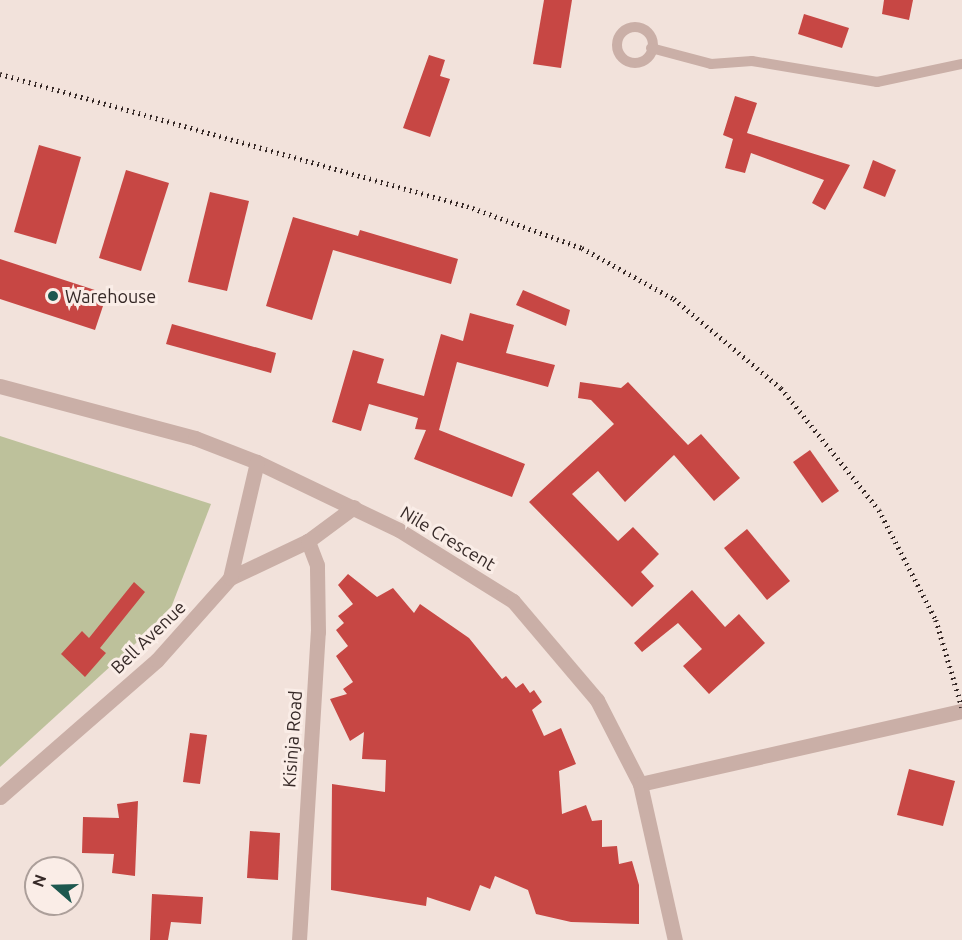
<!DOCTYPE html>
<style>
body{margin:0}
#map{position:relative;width:962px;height:940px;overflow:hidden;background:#f2e2db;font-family:Ubuntu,sans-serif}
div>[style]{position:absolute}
.green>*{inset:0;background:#bdc19b}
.building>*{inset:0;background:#c74744}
.service>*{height:10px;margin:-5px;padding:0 5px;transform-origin:5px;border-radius:5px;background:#caafa7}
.service>.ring{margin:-5px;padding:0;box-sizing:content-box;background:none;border:10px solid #caafa7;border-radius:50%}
.minor>*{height:15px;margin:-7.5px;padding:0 7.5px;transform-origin:7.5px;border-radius:7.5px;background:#caafa7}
.tertiary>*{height:15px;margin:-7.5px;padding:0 7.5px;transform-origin:7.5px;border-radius:7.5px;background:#caafa7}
.rail>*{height:4.5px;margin-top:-2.25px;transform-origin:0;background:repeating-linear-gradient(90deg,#362927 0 1.5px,transparent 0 6px)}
.dots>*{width:16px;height:16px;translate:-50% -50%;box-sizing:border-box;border:3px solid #faede7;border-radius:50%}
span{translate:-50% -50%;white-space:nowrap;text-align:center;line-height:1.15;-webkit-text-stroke:6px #faede7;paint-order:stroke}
.poi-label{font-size:18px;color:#362927}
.left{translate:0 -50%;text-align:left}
.street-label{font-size:18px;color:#362927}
.north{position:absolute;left:24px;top:856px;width:60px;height:60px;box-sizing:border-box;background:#faede7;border:2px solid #ac9f9a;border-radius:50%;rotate:290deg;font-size:16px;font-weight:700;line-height:24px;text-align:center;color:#362927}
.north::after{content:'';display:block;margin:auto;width:21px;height:27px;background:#1d584f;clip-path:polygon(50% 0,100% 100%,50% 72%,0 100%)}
</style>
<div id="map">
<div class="green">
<i style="clip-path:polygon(0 436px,211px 504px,169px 613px,0 767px)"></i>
</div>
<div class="building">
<i style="clip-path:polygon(544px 0,572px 0,561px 68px,533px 64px)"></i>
<i style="clip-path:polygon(884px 0,913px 0,909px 20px,882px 14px)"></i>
<i style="clip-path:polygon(804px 14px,849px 28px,842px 48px,798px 34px)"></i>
<i style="clip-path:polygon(429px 55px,445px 60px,440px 76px,450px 79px,430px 137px,403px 128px)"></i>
<i style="clip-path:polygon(735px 96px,757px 103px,747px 133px,850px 165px,825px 210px,812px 203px,824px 180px,751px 153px,745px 173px,725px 168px,733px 139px,723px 135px)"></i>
<i style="clip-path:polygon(39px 145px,81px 157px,56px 244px,14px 232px)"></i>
<i style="clip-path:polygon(873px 160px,896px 170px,885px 197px,863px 188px)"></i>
<i style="clip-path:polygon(126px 170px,169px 183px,141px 271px,99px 258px)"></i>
<i style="clip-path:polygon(210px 192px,249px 201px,227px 291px,188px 282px)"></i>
<i style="clip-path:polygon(293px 217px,358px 236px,360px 230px,458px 259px,451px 284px,333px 250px,312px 320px,266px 306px)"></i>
<i style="clip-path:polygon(0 259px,107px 294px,95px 330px,0 299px)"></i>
<i style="clip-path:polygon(523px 290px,570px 310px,566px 326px,516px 305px)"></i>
<i style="clip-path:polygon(470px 313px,514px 325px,506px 353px,555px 365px,548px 387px,457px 362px,439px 430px,525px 464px,512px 497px,414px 459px,426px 430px,415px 429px,418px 418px,369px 404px,361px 431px,332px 422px,353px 350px,384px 359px,377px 383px,424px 396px,441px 334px,463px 341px)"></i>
<i style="clip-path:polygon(172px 324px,276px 353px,271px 373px,166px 344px)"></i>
<i style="clip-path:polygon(580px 382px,621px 388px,628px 382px,688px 445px,701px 434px,740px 478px,714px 501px,674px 455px,625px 502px,598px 471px,572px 494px,618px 541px,633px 527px,659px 554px,641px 572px,654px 586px,632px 607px,529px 502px,614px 424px,591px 400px,578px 398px)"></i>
<i style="clip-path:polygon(810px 450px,839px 491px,822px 503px,793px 462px)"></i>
<i style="clip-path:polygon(747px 529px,790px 581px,767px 600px,724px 548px)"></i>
<i style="clip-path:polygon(348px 574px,377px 597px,393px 588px,414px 613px,420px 604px,469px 638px,502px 679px,506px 676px,516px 688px,523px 683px,530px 693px,534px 690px,542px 702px,532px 710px,544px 736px,561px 728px,576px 764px,559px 771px,562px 814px,586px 805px,592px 821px,602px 820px,602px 847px,617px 846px,619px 864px,632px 861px,639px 885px,639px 924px,571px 922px,536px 914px,528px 890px,495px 876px,490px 889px,480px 885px,470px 911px,427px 897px,426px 906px,331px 890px,332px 784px,385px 792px,386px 760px,362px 759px,364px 732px,350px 741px,330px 699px,347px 694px,343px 689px,353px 682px,336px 656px,348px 646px,336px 630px,344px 623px,338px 616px,353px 604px,338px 585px)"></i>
<i style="clip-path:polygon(134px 582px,145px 592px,100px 648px,106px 653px,85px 677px,61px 654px,82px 631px,89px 638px)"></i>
<i style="clip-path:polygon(692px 590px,725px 627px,739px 614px,765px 643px,709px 694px,683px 666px,702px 649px,678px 623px,642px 652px,634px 643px)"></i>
<i style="clip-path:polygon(190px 733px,207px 735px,200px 784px,183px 782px)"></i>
<i style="clip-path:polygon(909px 769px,955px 781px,943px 826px,897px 815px)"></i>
<i style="clip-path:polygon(138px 801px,135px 876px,112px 873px,114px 854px,82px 853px,83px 817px,119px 818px,117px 804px)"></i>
<i style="clip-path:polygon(250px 831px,280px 833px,278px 880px,247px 878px)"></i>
<i style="clip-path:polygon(152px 894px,203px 897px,201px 924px,171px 922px,168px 940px,150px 940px)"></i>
</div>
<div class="service">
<i class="ring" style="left:617px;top:27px;width:26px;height:26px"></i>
<i style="left:651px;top:48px;width:62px;rotate:14.9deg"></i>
<i style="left:711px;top:64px;width:41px;rotate:-4.2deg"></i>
<i style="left:752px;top:61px;width:127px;rotate:9.5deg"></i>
<i style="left:877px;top:82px;width:87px;rotate:-12deg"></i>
</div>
<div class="minor">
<i style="left:640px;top:784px;width:330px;rotate:-12.8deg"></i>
<i style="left:299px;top:940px;width:309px;rotate:-86.5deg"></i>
<i style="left:318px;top:632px;width:67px;rotate:-90.9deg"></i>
<i style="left:317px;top:565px;width:26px;rotate:-111deg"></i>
</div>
<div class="tertiary">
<i style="left:0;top:386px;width:202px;rotate:14.9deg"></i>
<i style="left:195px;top:438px;width:66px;rotate:21.2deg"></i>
<i style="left:257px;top:462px;width:157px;rotate:25.6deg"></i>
<i style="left:399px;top:530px;width:134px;rotate:31.9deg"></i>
<i style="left:513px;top:601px;width:130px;rotate:49.7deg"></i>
<i style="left:597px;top:700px;width:94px;rotate:62.9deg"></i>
<i style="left:640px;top:784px;width:160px;rotate:77.4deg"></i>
<i style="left:230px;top:578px;width:86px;rotate:-25.4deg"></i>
<i style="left:308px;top:541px;width:57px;rotate:-36.5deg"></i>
<i style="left:0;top:797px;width:208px;rotate:-41.1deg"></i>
<i style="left:157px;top:660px;width:110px;rotate:-48.3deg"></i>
<i style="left:230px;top:578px;width:119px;rotate:-76.9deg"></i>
</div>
<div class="rail">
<i style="left:0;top:74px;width:485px;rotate:15.8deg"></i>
<i style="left:467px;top:206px;width:122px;rotate:20.1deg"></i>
<i style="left:582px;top:248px;width:105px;rotate:29deg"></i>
<i style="left:674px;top:299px;width:139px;rotate:39.8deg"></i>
<i style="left:781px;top:388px;width:156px;rotate:51.2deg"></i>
<i style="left:879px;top:510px;width:124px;rotate:62.6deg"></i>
<i style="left:936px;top:620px;width:91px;rotate:73.4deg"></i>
</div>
<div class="dots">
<i style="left:53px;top:296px;background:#1d584f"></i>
</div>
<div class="poi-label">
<span class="left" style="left:65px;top:296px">Warehouse</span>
</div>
<div class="street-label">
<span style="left:448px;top:538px;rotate:31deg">Nile Crescent</span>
<span style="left:148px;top:637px;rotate:-44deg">Bell Avenue</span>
<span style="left:292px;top:739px;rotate:-86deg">Kisinja Road</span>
</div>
<div class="north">N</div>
</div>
